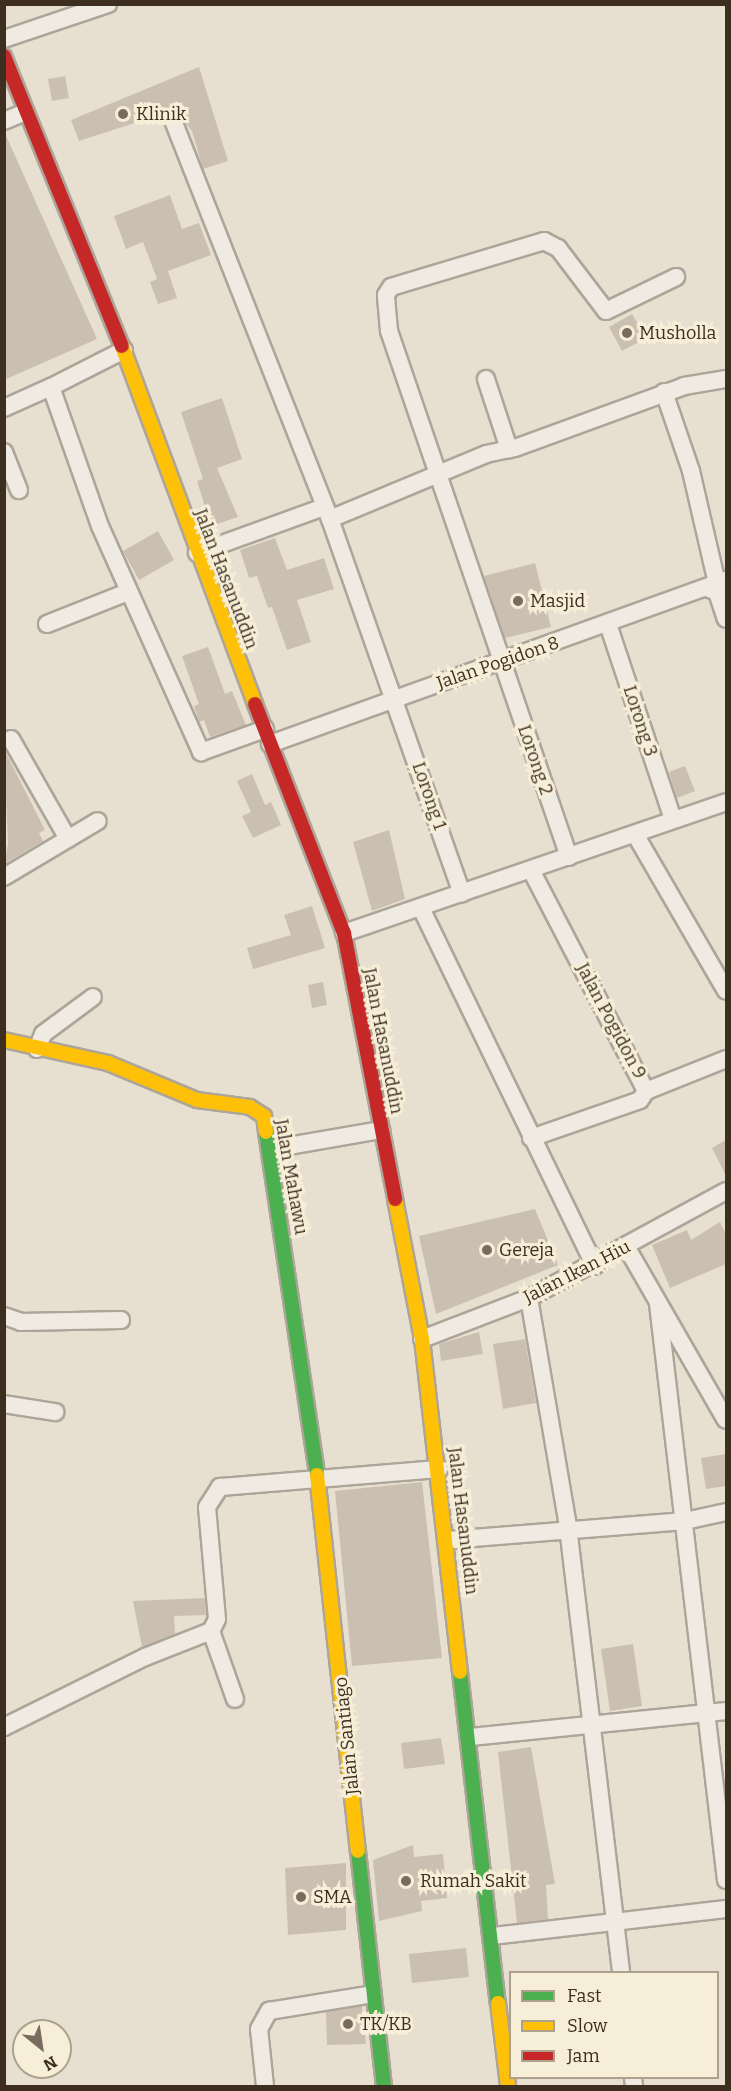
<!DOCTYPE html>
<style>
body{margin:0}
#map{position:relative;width:731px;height:2091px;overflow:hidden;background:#e7e0d1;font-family:Bitter,serif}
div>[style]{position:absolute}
.building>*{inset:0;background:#cbbfb2}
.roads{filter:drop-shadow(2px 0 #ada599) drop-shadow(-2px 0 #ada599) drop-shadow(0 2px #ada599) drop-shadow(0 -2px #ada599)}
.street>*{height:16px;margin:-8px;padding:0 8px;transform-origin:8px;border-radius:8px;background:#efebe3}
.fast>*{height:14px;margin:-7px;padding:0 7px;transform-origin:7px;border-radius:7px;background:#4caf50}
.slow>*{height:14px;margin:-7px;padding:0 7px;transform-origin:7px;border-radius:7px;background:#ffc107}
.jam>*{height:14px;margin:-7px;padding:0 7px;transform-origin:7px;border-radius:7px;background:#c62828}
.dots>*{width:16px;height:16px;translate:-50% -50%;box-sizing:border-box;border:3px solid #f7eed8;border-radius:50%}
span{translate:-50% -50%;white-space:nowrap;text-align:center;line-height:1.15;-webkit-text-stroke:6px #f7eed8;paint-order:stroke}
.poi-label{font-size:18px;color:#3d2e20}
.left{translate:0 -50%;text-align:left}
.street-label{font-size:18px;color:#3d2e20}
.frame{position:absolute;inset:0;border:6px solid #3d2e20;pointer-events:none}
.legend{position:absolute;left:509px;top:1971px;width:210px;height:108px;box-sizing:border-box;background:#f7eed8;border:2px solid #ada18e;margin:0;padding:8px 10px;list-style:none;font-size:18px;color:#3d2e20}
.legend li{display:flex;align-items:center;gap:12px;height:30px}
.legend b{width:30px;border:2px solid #ada18e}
.north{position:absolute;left:12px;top:2019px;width:60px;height:60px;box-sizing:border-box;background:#f7eed8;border:2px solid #ada18e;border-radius:50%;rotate:150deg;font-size:16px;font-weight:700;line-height:24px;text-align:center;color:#3d2e20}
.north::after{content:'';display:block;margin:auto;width:21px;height:27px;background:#786c5e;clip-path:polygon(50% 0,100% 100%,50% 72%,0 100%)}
</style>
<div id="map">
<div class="building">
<i style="clip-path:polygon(199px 67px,228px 161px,203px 169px,192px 131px,175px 110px,79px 141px,71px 120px)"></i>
<i style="clip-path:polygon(65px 76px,69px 98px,52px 101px,48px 79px)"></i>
<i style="clip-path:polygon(4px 131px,97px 339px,4px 380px)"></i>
<i style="clip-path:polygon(170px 195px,182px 229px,199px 223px,211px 255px,168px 271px,177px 298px,158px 304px,150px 282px,157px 279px,143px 242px,126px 249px,114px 216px)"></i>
<i style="clip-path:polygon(632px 314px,646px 338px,622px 351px,609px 327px)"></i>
<i style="clip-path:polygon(222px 398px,242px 459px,217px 468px,238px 517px,211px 526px,197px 481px,203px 479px,181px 412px)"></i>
<i style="clip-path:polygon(158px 531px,174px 560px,139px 580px,123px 551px)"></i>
<i style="clip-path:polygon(275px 538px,287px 570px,324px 558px,334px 589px,297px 600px,311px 642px,287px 650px,272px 607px,268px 608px,257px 576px,249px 578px,240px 550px)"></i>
<i style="clip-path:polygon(535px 563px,551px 627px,505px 638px,484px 576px)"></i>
<i style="clip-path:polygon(208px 647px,225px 694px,232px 691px,246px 725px,210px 737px,204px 720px,199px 722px,194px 706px,199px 704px,182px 656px)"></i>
<i style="clip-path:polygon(4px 749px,45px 830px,39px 833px,43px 841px,4px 864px,8px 844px)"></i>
<i style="clip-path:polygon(685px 766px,695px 791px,677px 798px,669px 772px)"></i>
<i style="clip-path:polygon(252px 774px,265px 805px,271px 802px,281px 825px,253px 838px,242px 816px,251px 812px,237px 781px)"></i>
<i style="clip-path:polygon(389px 830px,405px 899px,372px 911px,353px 842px)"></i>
<i style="clip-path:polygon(312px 906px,325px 948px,253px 969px,247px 948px,291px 935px,284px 915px)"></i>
<i style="clip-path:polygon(323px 982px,327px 1005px,312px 1008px,308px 985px)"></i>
<i style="clip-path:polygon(726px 1140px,726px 1176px,712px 1148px)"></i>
<i style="clip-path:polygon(535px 1209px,558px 1265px,436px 1314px,419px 1236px)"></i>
<i style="clip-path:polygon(720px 1222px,726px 1234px,726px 1264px,670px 1288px,652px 1245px,687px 1230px,691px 1240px)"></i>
<i style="clip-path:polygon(479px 1332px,483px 1354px,441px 1361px,439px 1344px)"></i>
<i style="clip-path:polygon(525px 1339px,536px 1403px,503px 1409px,493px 1344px)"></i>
<i style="clip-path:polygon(726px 1454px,726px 1486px,706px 1489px,701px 1458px)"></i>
<i style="clip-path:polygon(422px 1482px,442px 1658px,352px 1666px,335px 1491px)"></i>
<i style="clip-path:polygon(205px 1598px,206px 1615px,174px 1616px,175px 1634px,142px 1647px,133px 1601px)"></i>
<i style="clip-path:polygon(633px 1644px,642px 1706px,610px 1711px,601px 1649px)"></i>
<i style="clip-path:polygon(441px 1738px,445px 1764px,404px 1769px,401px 1743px)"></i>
<i style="clip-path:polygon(531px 1747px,555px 1884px,546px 1885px,548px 1919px,517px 1923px,498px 1752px)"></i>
<i style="clip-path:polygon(413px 1845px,414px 1857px,443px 1854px,447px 1898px,421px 1901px,422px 1911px,379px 1921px,373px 1860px)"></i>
<i style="clip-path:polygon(346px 1863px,346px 1930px,288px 1935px,285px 1868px)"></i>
<i style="clip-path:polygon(466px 1948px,469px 1977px,412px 1983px,409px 1954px)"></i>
<i style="clip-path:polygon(362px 2006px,366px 2044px,327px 2045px,326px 2012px)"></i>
</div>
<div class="roads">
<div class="street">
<i style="left:4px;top:39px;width:110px;rotate:-18.6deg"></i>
<i style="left:4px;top:121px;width:23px;rotate:-23deg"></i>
<i style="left:174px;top:123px;width:426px;rotate:68.5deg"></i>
<i style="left:330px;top:519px;width:397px;rotate:70.6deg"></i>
<i style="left:124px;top:350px;width:82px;rotate:153.1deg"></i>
<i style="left:51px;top:387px;width:147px;rotate:70.6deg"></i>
<i style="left:100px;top:526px;width:248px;rotate:65.9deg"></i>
<i style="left:201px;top:752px;width:68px;rotate:-19.8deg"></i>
<i style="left:486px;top:379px;width:74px;rotate:71.8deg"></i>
<i style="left:664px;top:392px;width:83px;rotate:71.1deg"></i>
<i style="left:691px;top:471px;width:116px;rotate:77deg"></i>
<i style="left:4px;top:408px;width:51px;rotate:-24.1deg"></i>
<i style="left:4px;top:452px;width:41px;rotate:68.5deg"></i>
<i style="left:330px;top:519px;width:169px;rotate:-22.6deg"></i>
<i style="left:486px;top:454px;width:30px;rotate:-12deg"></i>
<i style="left:515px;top:448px;width:180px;rotate:-20.1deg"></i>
<i style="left:684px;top:386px;width:43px;rotate:-9.5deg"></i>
<i style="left:197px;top:553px;width:135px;rotate:-19.9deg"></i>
<i style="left:707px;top:588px;width:11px;rotate:22deg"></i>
<i style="left:717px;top:592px;width:28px;rotate:72deg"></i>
<i style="left:47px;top:624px;width:87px;rotate:-21.6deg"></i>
<i style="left:608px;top:624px;width:206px;rotate:71.6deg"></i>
<i style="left:11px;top:739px;width:115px;rotate:60.3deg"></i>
<i style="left:270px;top:744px;width:485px;rotate:-19.8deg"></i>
<i style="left:635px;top:834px;width:181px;rotate:59.9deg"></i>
<i style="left:569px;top:857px;width:556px;rotate:-108.89deg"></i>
<i style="left:389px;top:331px;width:36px;rotate:-95deg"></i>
<i style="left:386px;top:295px;width:9px;rotate:-58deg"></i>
<i style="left:391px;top:287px;width:160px;rotate:-16.7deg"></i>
<i style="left:544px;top:241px;width:16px;rotate:27deg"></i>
<i style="left:558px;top:248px;width:79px;rotate:52.7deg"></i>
<i style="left:606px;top:311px;width:78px;rotate:-25.9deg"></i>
<i style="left:4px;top:877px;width:109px;rotate:-30.8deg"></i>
<i style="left:421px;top:908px;width:398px;rotate:64.1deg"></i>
<i style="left:344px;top:933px;width:404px;rotate:-18.9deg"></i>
<i style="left:37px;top:1049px;width:16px;rotate:-68deg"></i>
<i style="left:43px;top:1034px;width:62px;rotate:-36.5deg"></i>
<i style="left:646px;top:1091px;width:86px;rotate:-21.8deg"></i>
<i style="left:531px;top:1138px;width:115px;rotate:-19.2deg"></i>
<i style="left:640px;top:1100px;width:11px;rotate:-56deg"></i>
<i style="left:646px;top:1091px;width:247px;rotate:-117.5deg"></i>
<i style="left:271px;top:1149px;width:112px;rotate:-9.8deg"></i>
<i style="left:627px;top:1248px;width:198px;rotate:60.1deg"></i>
<i style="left:529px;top:1298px;width:232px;rotate:80.3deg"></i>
<i style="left:568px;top:1527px;width:448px;rotate:83.2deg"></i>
<i style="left:658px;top:1304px;width:580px;rotate:83.27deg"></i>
<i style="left:4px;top:1316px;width:18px;rotate:19deg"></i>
<i style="left:21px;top:1322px;width:100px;rotate:-1.1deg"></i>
<i style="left:422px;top:1339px;width:115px;rotate:-21deg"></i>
<i style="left:529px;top:1298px;width:224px;rotate:-28.5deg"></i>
<i style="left:4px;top:1404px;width:52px;rotate:8.9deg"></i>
<i style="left:448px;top:1540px;width:238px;rotate:-4.6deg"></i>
<i style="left:685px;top:1521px;width:42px;rotate:-12.4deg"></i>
<i style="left:211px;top:1631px;width:72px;rotate:70.6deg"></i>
<i style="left:4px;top:1727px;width:157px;rotate:-26.4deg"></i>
<i style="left:145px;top:1657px;width:71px;rotate:-21.5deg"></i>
<i style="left:211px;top:1631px;width:13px;rotate:-63deg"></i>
<i style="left:217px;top:1619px;width:112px;rotate:-95.1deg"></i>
<i style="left:207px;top:1507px;width:24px;rotate:-57deg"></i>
<i style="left:220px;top:1487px;width:220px;rotate:-4.7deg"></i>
<i style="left:471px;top:1737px;width:256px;rotate:-5.8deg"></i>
<i style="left:493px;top:1936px;width:235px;rotate:-6.6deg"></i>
<i style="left:633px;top:2078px;width:8px;rotate:83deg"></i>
<i style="left:265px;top:2086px;width:57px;rotate:-96deg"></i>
<i style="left:259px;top:2029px;width:21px;rotate:-61deg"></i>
<i style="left:269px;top:2011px;width:105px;rotate:-9.3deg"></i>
</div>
<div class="fast">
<i style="left:266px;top:1132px;width:347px;rotate:81.5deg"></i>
<i style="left:460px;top:1672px;width:333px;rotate:83.5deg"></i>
<i style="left:358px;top:1851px;width:236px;rotate:83.7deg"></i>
</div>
<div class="slow">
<i style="left:122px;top:346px;width:382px;rotate:69.6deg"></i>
<i style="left:4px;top:1040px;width:107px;rotate:12.5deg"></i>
<i style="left:108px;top:1063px;width:96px;rotate:22.6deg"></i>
<i style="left:197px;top:1100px;width:53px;rotate:7.5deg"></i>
<i style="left:250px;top:1107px;width:17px;rotate:33deg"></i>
<i style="left:264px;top:1116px;width:16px;rotate:83deg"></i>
<i style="left:395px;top:1199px;width:143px;rotate:79.1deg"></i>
<i style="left:422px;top:1339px;width:335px;rotate:83.5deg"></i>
<i style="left:317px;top:1475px;width:378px;rotate:83.8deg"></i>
<i style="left:498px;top:2003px;width:84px;rotate:83.1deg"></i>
</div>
<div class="jam">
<i style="left:4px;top:56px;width:313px;rotate:67.9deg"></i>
<i style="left:255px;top:704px;width:246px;rotate:68.8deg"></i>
<i style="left:344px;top:933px;width:271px;rotate:79.1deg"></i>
</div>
</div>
<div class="dots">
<i style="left:123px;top:114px;background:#786c5e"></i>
<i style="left:627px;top:333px;background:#786c5e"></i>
<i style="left:518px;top:601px;background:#786c5e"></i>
<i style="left:487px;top:1250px;background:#786c5e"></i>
<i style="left:406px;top:1881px;background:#786c5e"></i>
<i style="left:301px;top:1897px;background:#786c5e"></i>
<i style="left:348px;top:2024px;background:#786c5e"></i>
</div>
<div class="poi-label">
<span class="left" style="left:136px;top:114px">Klinik</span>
<span class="left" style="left:639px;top:333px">Musholla</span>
<span class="left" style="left:530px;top:601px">Masjid</span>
<span class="left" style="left:499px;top:1250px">Gereja</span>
<span class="left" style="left:420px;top:1881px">Rumah Sakit</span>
<span class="left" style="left:313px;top:1897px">SMA</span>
<span class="left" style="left:360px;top:2024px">TK/KB</span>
</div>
<div class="street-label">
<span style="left:226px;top:579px;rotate:69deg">Jalan Hasanuddin</span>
<span style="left:498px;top:663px;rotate:-19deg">Jalan Pogidon 8</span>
<span style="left:640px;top:721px;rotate:72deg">Lorong 3</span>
<span style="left:535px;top:760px;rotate:71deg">Lorong 2</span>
<span style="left:429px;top:796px;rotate:71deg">Lorong 1</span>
<span style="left:611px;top:1021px;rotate:62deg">Jalan Pogidon 9</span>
<span style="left:383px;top:1041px;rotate:79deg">Jalan Hasanuddin</span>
<span style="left:291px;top:1177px;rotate:80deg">Jalan Mahawu</span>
<span style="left:577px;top:1272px;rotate:-27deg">Jalan Ikan Hiu</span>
<span style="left:463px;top:1521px;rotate:83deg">Jalan Hasanuddin</span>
<span style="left:347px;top:1736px;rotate:-96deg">Jalan Santiago</span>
</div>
<div class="frame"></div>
<ul class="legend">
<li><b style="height:8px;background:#4caf50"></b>Fast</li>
<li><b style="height:8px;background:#ffc107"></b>Slow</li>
<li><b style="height:8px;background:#c62828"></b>Jam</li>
</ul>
<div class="north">N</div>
</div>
